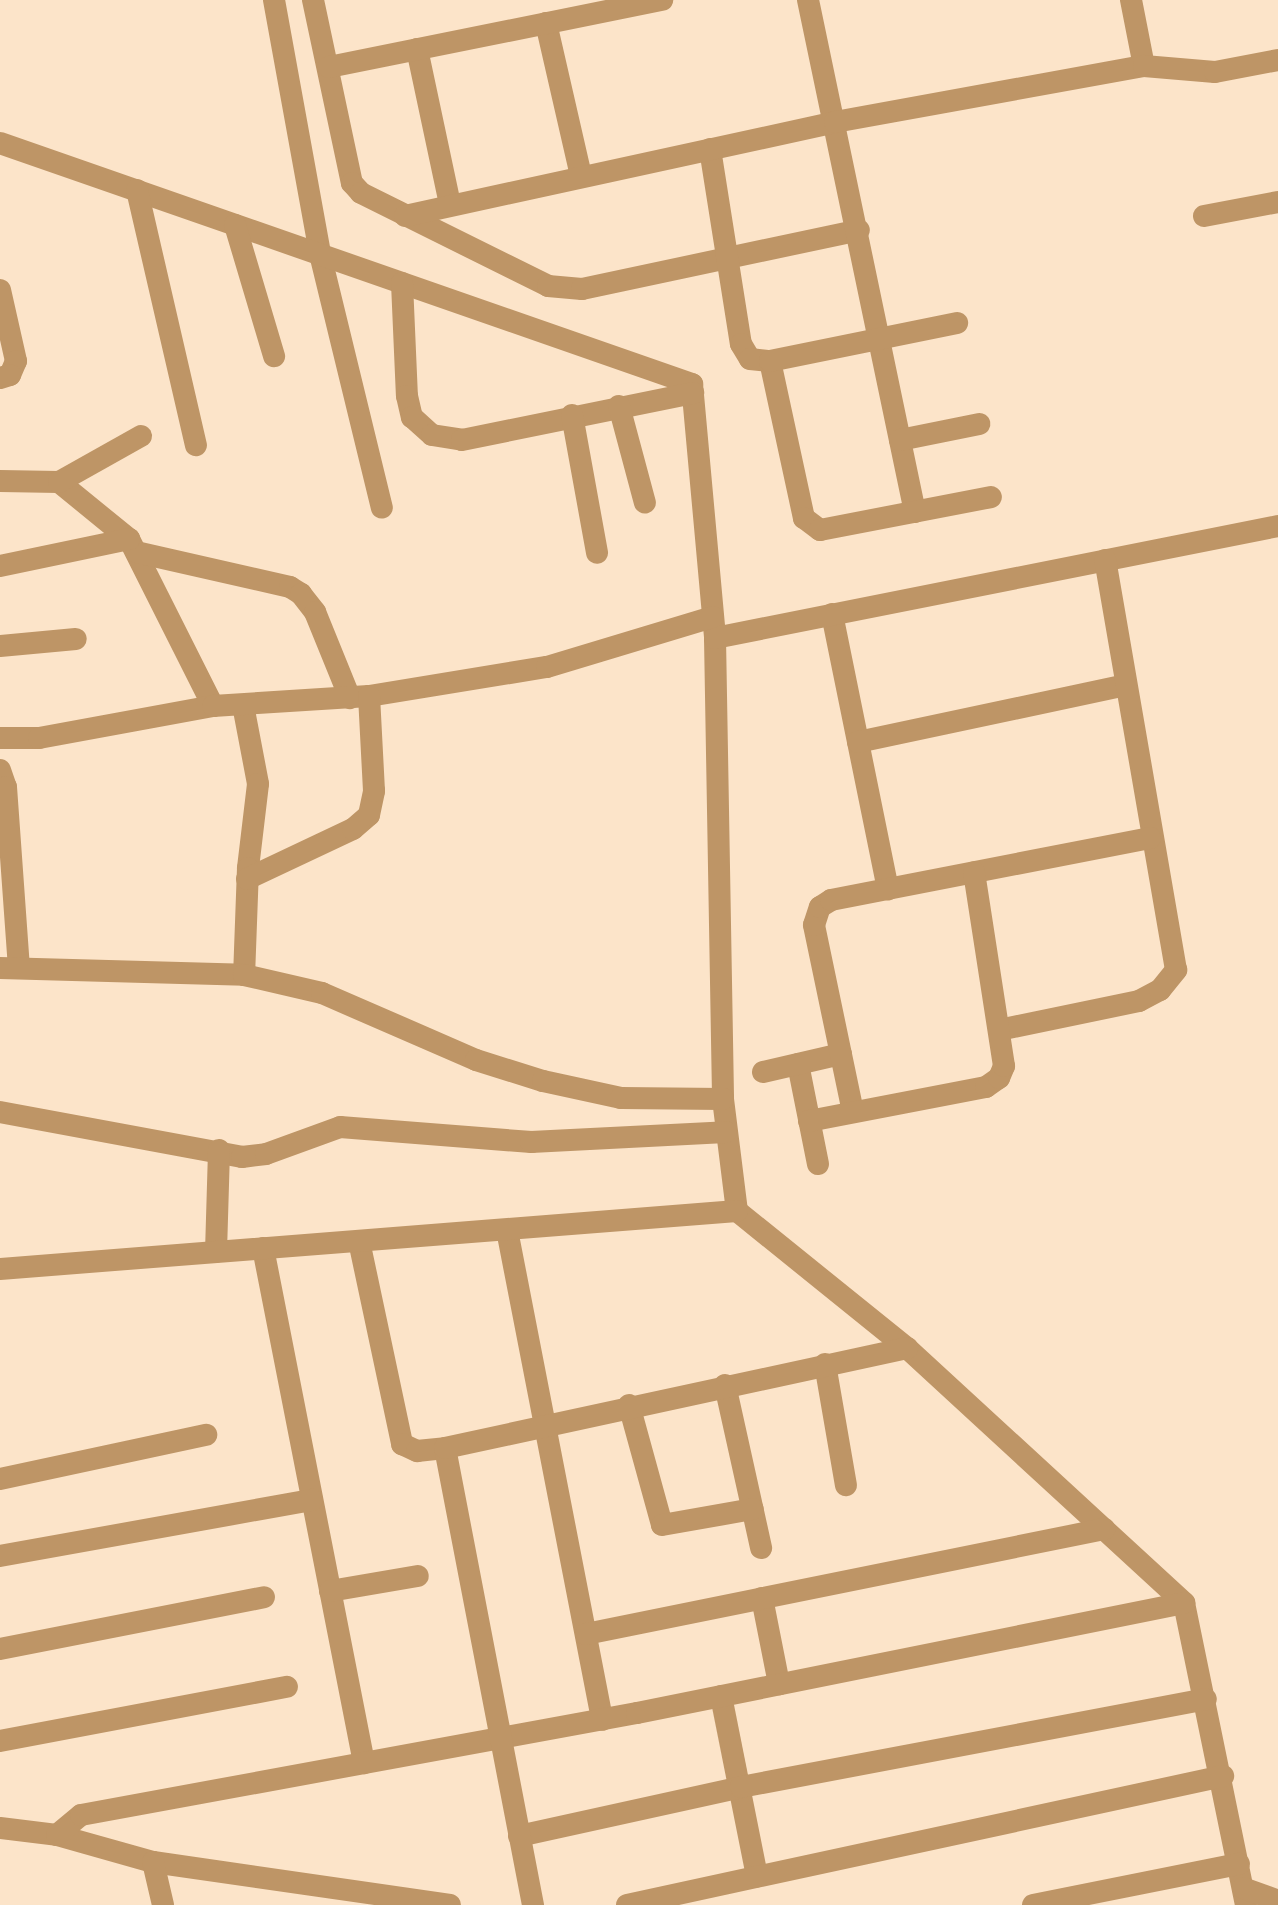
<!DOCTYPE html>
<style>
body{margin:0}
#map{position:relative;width:1278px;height:1905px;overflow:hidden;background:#fce4c9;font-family:"Fira Sans",sans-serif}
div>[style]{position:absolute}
.minor>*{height:22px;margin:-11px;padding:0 11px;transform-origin:11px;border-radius:11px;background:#be9566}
span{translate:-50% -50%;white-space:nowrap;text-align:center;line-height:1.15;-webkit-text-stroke:6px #fdf4e9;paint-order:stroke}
</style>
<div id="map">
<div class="minor">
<i style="left:274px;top:0;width:258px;rotate:79.7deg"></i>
<i style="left:320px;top:254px;width:261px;rotate:76.3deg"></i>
<i style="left:313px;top:0;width:187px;rotate:78deg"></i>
<i style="left:352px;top:183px;width:13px;rotate:48deg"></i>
<i style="left:361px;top:193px;width:209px;rotate:26.4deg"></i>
<i style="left:548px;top:286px;width:34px;rotate:5deg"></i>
<i style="left:582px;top:289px;width:283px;rotate:-12deg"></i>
<i style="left:808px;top:0;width:523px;rotate:78.2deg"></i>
<i style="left:1131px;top:0;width:67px;rotate:78.9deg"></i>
<i style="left:546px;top:23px;width:157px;rotate:77.1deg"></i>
<i style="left:417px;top:49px;width:158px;rotate:78deg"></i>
<i style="left:329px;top:67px;width:340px;rotate:-11.4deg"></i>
<i style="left:0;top:143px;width:733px;rotate:19.2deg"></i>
<i style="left:692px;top:384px;width:255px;rotate:84.8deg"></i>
<i style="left:715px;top:638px;width:461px;rotate:89deg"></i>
<i style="left:723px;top:1099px;width:113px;rotate:82.9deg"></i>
<i style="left:737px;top:1211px;width:218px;rotate:38.9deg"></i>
<i style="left:907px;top:1348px;width:377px;rotate:42.6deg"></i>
<i style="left:1184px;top:1603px;width:308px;rotate:78.4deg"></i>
<i style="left:710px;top:149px;width:197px;rotate:81deg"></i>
<i style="left:741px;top:344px;width:17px;rotate:59deg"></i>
<i style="left:750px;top:359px;width:20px;rotate:6deg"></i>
<i style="left:770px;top:361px;width:161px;rotate:77.8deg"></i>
<i style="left:804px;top:518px;width:20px;rotate:37deg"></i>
<i style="left:820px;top:530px;width:174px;rotate:-10.9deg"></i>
<i style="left:137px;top:190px;width:262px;rotate:77deg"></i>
<i style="left:405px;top:216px;width:440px;rotate:-12.3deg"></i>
<i style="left:835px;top:122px;width:314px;rotate:-10.3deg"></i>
<i style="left:1144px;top:66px;width:71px;rotate:4.8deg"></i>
<i style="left:1215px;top:72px;width:64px;rotate:-10.8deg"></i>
<i style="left:1204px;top:216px;width:75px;rotate:-10.7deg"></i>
<i style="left:235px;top:225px;width:137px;rotate:73.4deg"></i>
<i style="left:402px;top:283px;width:113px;rotate:87.5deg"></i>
<i style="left:407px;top:396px;width:22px;rotate:77deg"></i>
<i style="left:412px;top:417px;width:27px;rotate:42deg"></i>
<i style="left:432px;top:435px;width:30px;rotate:9deg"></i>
<i style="left:462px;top:440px;width:236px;rotate:-11.5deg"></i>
<i style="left:0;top:290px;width:73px;rotate:77.3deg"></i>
<i style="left:16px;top:361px;width:15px;rotate:113deg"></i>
<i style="left:10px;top:375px;width:10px;rotate:163deg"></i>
<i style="left:770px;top:361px;width:191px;rotate:-11.5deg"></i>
<i style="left:619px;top:406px;width:100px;rotate:75deg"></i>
<i style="left:572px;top:415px;width:140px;rotate:79.7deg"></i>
<i style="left:900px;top:440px;width:81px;rotate:-11.4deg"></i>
<i style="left:0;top:481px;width:59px;rotate:1deg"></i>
<i style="left:59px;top:482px;width:90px;rotate:39.2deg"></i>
<i style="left:129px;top:539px;width:187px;rotate:63.3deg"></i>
<i style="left:59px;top:482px;width:94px;rotate:-29.3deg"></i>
<i style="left:136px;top:552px;width:158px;rotate:12.8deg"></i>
<i style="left:290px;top:587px;width:13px;rotate:32deg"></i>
<i style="left:301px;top:594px;width:23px;rotate:52deg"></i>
<i style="left:315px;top:612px;width:93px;rotate:67.9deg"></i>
<i style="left:0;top:566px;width:132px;rotate:-11.8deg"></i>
<i style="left:832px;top:614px;width:281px;rotate:78.5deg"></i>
<i style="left:715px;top:638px;width:574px;rotate:-11.25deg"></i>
<i style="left:0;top:646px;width:76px;rotate:-5.3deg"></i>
<i style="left:243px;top:705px;width:80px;rotate:79.2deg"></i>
<i style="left:258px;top:784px;width:85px;rotate:96.8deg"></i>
<i style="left:248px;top:868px;width:107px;rotate:92.1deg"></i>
<i style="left:0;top:738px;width:39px"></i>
<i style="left:39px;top:738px;width:177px;rotate:-10.4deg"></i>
<i style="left:213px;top:706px;width:156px;rotate:-3.7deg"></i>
<i style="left:369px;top:696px;width:180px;rotate:-9.3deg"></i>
<i style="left:547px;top:667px;width:173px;rotate:-16.8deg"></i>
<i style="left:858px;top:742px;width:274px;rotate:-12deg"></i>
<i style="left:0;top:770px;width:18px;rotate:71deg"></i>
<i style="left:6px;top:787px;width:181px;rotate:85.9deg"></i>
<i style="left:247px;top:879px;width:117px;rotate:-25.3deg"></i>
<i style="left:353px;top:829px;width:21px;rotate:-41deg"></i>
<i style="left:369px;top:815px;width:25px;rotate:-78deg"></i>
<i style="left:374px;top:791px;width:95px;rotate:-93deg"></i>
<i style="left:0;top:968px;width:244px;rotate:1.6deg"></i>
<i style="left:244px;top:975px;width:80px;rotate:13deg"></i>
<i style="left:322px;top:993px;width:168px;rotate:23.5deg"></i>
<i style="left:476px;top:1060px;width:70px;rotate:17.4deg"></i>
<i style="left:543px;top:1081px;width:80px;rotate:12.3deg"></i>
<i style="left:621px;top:1098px;width:102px;rotate:0.6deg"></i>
<i style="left:999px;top:1030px;width:143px;rotate:-11.7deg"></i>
<i style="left:1139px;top:1001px;width:24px;rotate:-28deg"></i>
<i style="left:1160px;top:990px;width:26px;rotate:-51deg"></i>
<i style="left:1176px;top:970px;width:416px;rotate:-99.8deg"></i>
<i style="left:798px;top:1064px;width:102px;rotate:78.7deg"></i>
<i style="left:763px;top:1072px;width:80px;rotate:-13deg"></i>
<i style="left:0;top:1112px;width:246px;rotate:10.5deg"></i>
<i style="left:242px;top:1157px;width:24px;rotate:-7deg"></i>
<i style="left:266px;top:1154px;width:79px;rotate:-20deg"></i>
<i style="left:340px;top:1127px;width:192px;rotate:4.5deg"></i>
<i style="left:531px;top:1142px;width:195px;rotate:-2.9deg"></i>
<i style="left:853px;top:1112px;width:191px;rotate:-101.8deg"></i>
<i style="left:814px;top:925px;width:19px;rotate:-72deg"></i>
<i style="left:820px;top:907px;width:13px;rotate:-32deg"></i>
<i style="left:831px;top:900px;width:325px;rotate:-11deg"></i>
<i style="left:809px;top:1121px;width:180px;rotate:-10.9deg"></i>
<i style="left:986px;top:1087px;width:16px;rotate:-35deg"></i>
<i style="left:999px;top:1078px;width:13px;rotate:-67deg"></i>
<i style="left:1004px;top:1066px;width:196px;rotate:-98.8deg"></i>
<i style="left:507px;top:1230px;width:499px;rotate:79deg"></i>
<i style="left:359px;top:1241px;width:208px;rotate:78deg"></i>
<i style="left:402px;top:1444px;width:17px;rotate:25deg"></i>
<i style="left:417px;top:1451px;width:28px;rotate:-6deg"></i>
<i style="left:263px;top:1248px;width:525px;rotate:78.9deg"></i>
<i style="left:216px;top:1252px;width:102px;rotate:-88.3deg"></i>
<i style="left:0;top:1269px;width:739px;rotate:-4.5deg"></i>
<i style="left:825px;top:1364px;width:123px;rotate:80.2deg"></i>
<i style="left:725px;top:1385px;width:167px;rotate:77.5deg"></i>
<i style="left:629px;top:1405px;width:124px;rotate:74.6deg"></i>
<i style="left:662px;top:1525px;width:92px;rotate:-10deg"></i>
<i style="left:0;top:1479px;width:211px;rotate:-12.1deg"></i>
<i style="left:0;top:1556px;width:317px;rotate:-10.2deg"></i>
<i style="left:330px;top:1591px;width:89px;rotate:-9.7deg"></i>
<i style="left:762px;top:1598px;width:88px;rotate:78.8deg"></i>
<i style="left:586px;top:1634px;width:529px;rotate:-11.46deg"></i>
<i style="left:0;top:1649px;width:269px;rotate:-11.1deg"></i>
<i style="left:721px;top:1696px;width:184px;rotate:78.7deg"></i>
<i style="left:0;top:1741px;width:292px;rotate:-10.7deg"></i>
<i style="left:0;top:1828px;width:57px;rotate:7deg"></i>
<i style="left:57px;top:1835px;width:100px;rotate:15.7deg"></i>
<i style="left:153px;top:1862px;width:300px;rotate:8.2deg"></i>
<i style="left:57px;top:1835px;width:31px;rotate:-40deg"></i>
<i style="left:81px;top:1815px;width:565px;rotate:-10.4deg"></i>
<i style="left:637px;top:1713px;width:558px;rotate:-11.37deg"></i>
<i style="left:519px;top:1836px;width:227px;rotate:-12.4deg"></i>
<i style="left:741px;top:1787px;width:473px;rotate:-10.7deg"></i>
<i style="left:153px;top:1862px;width:44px;rotate:76.9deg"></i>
<i style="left:1243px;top:1888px;width:37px;rotate:20deg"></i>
<i style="left:533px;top:1905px;width:465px;rotate:-100.9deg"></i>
<i style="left:445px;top:1448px;width:473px;rotate:-12.2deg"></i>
<i style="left:627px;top:1905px;width:610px;rotate:-12.21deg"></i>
<i style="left:1033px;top:1905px;width:210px;rotate:-11.3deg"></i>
</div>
</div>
